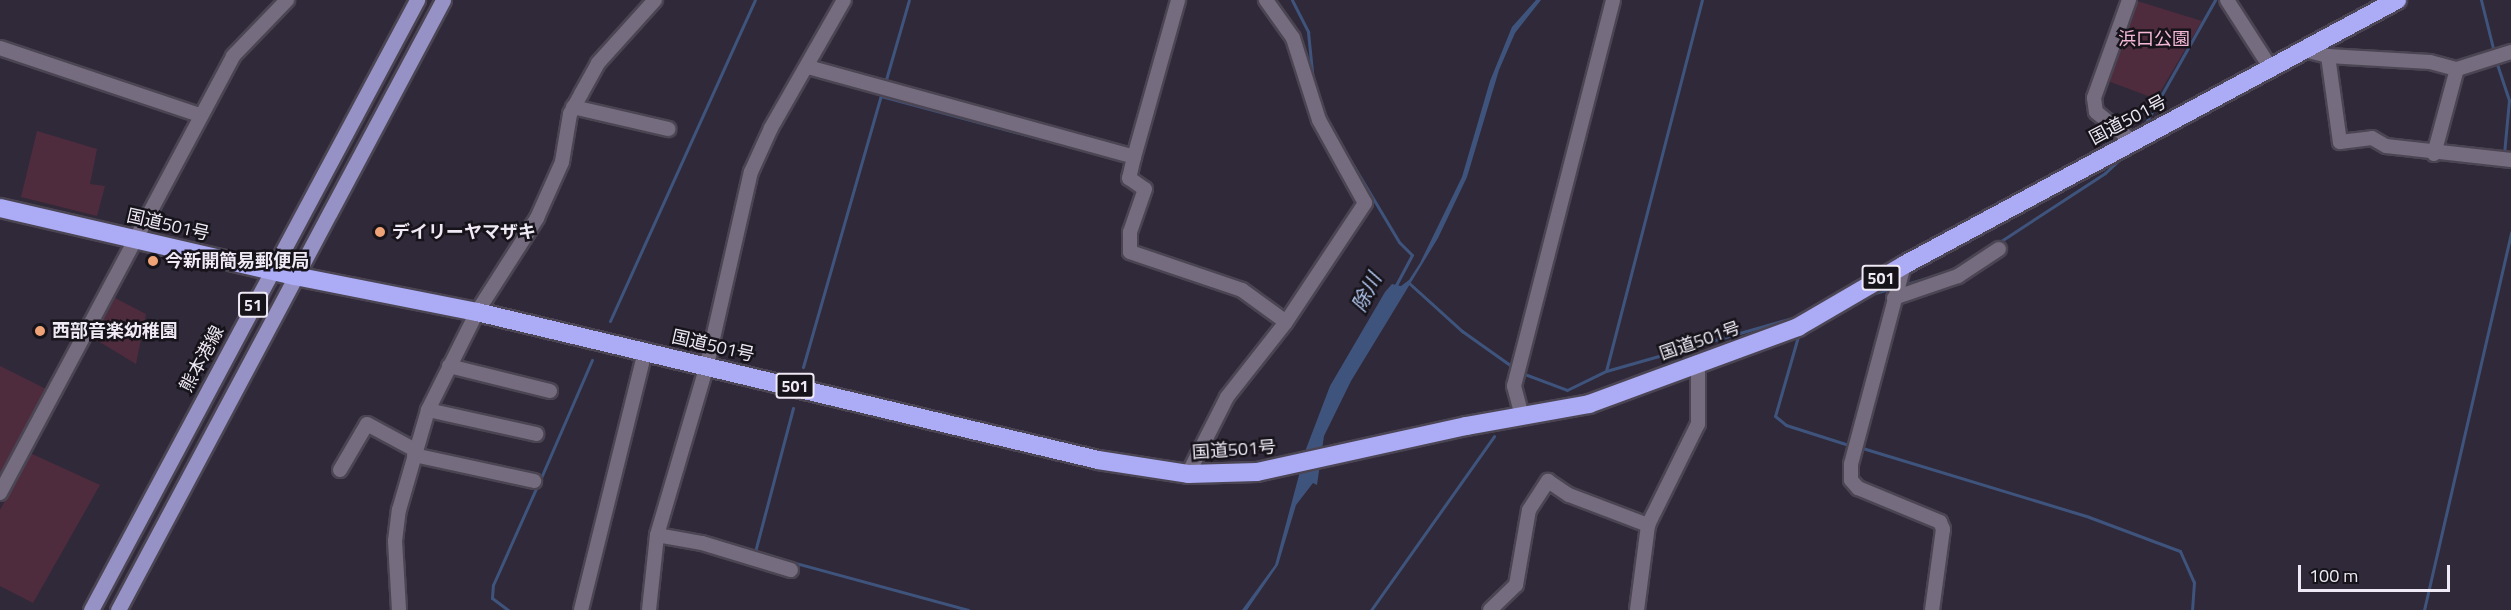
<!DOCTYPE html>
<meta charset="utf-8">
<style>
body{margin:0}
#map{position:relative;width:2511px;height:610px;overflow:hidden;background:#302939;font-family:"Titillium Web","Noto Sans JP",sans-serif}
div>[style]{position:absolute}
.green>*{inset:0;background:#4e2c3e}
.water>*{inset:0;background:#3f547d}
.stream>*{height:3px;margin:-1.5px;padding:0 1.5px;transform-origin:1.5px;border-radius:1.5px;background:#3f547d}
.roads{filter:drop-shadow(2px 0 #4b4553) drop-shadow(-2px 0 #4b4553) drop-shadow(0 2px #4b4553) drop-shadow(0 -2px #4b4553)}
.minor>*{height:14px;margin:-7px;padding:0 7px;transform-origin:7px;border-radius:7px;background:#756d7f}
.major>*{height:15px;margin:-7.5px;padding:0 7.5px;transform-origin:7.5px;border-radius:7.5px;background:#9692c6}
.highway>*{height:18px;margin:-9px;padding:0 9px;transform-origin:9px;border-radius:9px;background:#acabf6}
.dots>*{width:16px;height:16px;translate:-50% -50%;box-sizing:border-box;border:3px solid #16131a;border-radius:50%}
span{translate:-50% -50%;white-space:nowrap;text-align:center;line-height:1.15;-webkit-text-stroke:5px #16131a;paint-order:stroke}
.shield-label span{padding:2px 4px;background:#16131a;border:2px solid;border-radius:4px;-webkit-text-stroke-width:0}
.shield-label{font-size:16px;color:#eee9f4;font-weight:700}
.park-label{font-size:18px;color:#f6b8d7}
.street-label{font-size:18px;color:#eee9f4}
.poi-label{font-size:18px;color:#eee9f4;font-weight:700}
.left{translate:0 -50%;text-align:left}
.water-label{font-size:20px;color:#b4caf2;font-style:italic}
.scale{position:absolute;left:2298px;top:565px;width:152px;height:27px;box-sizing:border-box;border:3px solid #eee9f4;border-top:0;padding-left:8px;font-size:18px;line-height:21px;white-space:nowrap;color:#eee9f4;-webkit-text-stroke:4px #16131a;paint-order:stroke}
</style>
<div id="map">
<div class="green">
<i style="clip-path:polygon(2134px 0,2202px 21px,2156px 99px,2105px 80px)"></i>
<i style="clip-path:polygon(37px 131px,97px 149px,90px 184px,105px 186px,97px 216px,21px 197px)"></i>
<i style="clip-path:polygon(115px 298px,146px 314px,136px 364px,93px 338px)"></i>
<i style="clip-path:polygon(0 366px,50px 391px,0 481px)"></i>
<i style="clip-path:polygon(30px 453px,100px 485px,33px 603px,0 586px,0 510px)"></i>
</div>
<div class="water">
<i style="clip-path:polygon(1536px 0,1541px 0,1515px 33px,1499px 70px,1467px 177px,1438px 238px,1351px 381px,1324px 436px,1317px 485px,1313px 483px,1296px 505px,1278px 565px,1247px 610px,1242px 610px,1275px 565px,1306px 449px,1330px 386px,1385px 292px,1392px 284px,1401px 286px,1409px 280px,1420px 263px,1462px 177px,1490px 81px,1512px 27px)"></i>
</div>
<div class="stream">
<i style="left:1292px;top:0;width:36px;rotate:63deg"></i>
<i style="left:1308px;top:32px;width:49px;rotate:84.2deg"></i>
<i style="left:2481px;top:0;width:54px;rotate:76deg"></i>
<i style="left:2496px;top:61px;width:41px;rotate:71.6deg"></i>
<i style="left:2509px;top:100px;width:54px;rotate:95.3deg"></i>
<i style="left:885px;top:83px;width:86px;rotate:-73.9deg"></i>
<i style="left:881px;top:96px;width:167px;rotate:15deg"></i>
<i style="left:2144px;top:126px;width:145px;rotate:-60.6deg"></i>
<i style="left:1334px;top:133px;width:127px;rotate:59.2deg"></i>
<i style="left:1399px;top:242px;width:18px;rotate:45deg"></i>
<i style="left:1412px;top:255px;width:36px;rotate:118deg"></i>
<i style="left:1998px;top:243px;width:128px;rotate:-33.2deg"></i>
<i style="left:2105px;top:173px;width:25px;rotate:-43deg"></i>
<i style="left:1409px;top:283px;width:72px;rotate:42.2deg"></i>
<i style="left:1462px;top:331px;width:64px;rotate:35.4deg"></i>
<i style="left:1903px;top:285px;width:46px;rotate:-16.5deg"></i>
<i style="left:1947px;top:272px;width:40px;rotate:-29.7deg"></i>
<i style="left:1868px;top:295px;width:26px;rotate:-16deg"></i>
<i style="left:610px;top:321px;width:352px;rotate:-65.7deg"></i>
<i style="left:1799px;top:333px;width:86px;rotate:106.1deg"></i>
<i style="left:1775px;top:416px;width:14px;rotate:39deg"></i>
<i style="left:1786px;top:425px;width:69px;rotate:17.7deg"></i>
<i style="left:803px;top:367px;width:286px;rotate:-74deg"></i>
<i style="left:1606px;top:371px;width:383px;rotate:-75.5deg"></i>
<i style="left:1522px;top:373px;width:48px;rotate:20.7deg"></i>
<i style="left:1567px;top:390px;width:43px;rotate:-26deg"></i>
<i style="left:1606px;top:371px;width:204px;rotate:-15.9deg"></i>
<i style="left:793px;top:408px;width:149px;rotate:104.8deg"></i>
<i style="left:755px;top:552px;width:221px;rotate:15.2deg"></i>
<i style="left:1859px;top:447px;width:240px;rotate:16.9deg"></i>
<i style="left:2089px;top:517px;width:97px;rotate:20.5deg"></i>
<i style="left:2180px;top:551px;width:34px;rotate:66deg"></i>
<i style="left:2194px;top:582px;width:28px;rotate:94deg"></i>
<i style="left:540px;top:480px;width:131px;rotate:-66.6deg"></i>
<i style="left:508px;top:610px;width:20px;rotate:-143deg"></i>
<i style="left:492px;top:598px;width:13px;rotate:-86deg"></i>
<i style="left:493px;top:585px;width:108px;rotate:-66deg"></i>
<i style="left:1371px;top:610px;width:213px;rotate:-54.7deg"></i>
<i style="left:2424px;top:610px;width:388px;rotate:-77deg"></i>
</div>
<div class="roads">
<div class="minor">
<i style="left:2129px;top:0;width:104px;rotate:109.7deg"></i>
<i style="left:2094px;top:98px;width:14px;rotate:82deg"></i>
<i style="left:2096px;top:112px;width:46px;rotate:38.9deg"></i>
<i style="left:2227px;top:0;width:80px;rotate:57.3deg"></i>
<i style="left:0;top:48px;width:210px;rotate:18.6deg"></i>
<i style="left:2304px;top:50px;width:25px;rotate:14deg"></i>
<i style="left:2328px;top:56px;width:87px;rotate:82.1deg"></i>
<i style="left:2340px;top:142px;width:32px;rotate:-7deg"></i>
<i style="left:2372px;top:138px;width:16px;rotate:30deg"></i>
<i style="left:2386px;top:146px;width:126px;rotate:6.4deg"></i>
<i style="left:2328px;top:56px;width:102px;rotate:3.4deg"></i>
<i style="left:2430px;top:62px;width:28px;rotate:15deg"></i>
<i style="left:808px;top:67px;width:338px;rotate:15.4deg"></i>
<i style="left:1134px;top:157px;width:22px;rotate:103deg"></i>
<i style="left:1129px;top:178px;width:19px;rotate:35deg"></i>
<i style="left:1145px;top:189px;width:46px;rotate:109.2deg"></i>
<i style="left:1130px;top:232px;width:20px;rotate:90deg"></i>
<i style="left:1130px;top:252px;width:118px;rotate:18.7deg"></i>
<i style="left:1242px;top:290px;width:54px;rotate:36deg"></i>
<i style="left:573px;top:107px;width:98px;rotate:13deg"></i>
<i style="left:2434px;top:154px;width:88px;rotate:-74.9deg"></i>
<i style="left:2457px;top:69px;width:57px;rotate:-17.5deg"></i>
<i style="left:1134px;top:157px;width:163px;rotate:-74.3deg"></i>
<i style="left:1904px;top:265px;width:206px;rotate:104.9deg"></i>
<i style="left:1851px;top:464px;width:16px;rotate:90deg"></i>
<i style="left:1851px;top:480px;width:11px;rotate:49deg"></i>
<i style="left:1858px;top:488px;width:89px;rotate:22.5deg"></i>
<i style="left:1940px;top:522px;width:8px;rotate:67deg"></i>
<i style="left:1943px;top:529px;width:82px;rotate:97.7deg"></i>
<i style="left:1894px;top:298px;width:68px;rotate:-19deg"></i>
<i style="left:1958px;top:276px;width:49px;rotate:-33.4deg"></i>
<i style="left:449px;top:366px;width:104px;rotate:13.9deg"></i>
<i style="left:428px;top:410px;width:111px;rotate:12.5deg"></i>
<i style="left:1522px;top:416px;width:31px;rotate:-105deg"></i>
<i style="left:1514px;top:386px;width:398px;rotate:-75.6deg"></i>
<i style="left:414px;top:455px;width:123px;rotate:12.2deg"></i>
<i style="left:340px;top:470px;width:53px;rotate:-59.6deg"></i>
<i style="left:367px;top:424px;width:55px;rotate:28.4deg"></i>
<i style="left:1188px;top:474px;width:86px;rotate:-63.1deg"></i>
<i style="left:1227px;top:397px;width:95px;rotate:-51.8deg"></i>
<i style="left:1286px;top:322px;width:143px;rotate:-56.4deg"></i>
<i style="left:1365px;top:203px;width:95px;rotate:-119deg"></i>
<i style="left:1319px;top:120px;width:86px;rotate:-107.6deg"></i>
<i style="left:1293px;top:38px;width:47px;rotate:-125.4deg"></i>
<i style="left:0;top:493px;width:495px;rotate:-61.9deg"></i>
<i style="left:233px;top:56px;width:78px;rotate:-46deg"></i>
<i style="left:657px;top:535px;width:46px;rotate:10.1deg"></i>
<i style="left:702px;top:543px;width:93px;rotate:16.9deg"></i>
<i style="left:399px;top:610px;width:69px;rotate:-93.3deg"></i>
<i style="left:395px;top:541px;width:31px;rotate:-83deg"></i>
<i style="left:399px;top:510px;width:104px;rotate:-73.8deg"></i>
<i style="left:428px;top:410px;width:110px;rotate:-63.4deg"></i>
<i style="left:477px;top:312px;width:112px;rotate:-57.4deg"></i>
<i style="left:537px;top:218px;width:61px;rotate:-65.9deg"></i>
<i style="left:562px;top:162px;width:49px;rotate:-80.5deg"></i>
<i style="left:570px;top:114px;width:23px;rotate:-61deg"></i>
<i style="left:581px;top:94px;width:35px;rotate:-61deg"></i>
<i style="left:598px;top:63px;width:85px;rotate:-47.9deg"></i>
<i style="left:581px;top:610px;width:266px;rotate:-76.1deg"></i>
<i style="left:649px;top:610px;width:75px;rotate:-83.9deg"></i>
<i style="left:657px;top:535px;width:177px;rotate:-73.6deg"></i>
<i style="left:707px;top:365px;width:198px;rotate:-77.2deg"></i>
<i style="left:751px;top:172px;width:48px;rotate:-65.6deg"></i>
<i style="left:771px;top:128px;width:147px;rotate:-60.3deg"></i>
<i style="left:1490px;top:610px;width:36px;rotate:-44deg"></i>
<i style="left:1516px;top:585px;width:76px;rotate:-80.2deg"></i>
<i style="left:1529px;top:510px;width:35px;rotate:-57deg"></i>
<i style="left:1548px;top:481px;width:25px;rotate:34deg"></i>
<i style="left:1569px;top:495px;width:85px;rotate:20.8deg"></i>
<i style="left:1637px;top:610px;width:86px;rotate:-82.6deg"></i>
<i style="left:1648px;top:525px;width:113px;rotate:-63.7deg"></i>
<i style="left:1698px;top:424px;width:62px;rotate:-90deg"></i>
</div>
<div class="major">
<i style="left:91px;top:610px;width:692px;rotate:-61.88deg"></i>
<i style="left:118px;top:610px;width:691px;rotate:-61.95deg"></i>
</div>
<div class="highway">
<i style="left:0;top:208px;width:303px;rotate:13deg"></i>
<i style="left:295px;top:276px;width:186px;rotate:11.2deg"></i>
<i style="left:477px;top:312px;width:638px;rotate:13.4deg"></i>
<i style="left:1098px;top:460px;width:91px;rotate:8.8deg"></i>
<i style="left:1188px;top:474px;width:69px;rotate:-1.7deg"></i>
<i style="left:1257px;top:472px;width:214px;rotate:-12.4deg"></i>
<i style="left:1466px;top:426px;width:125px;rotate:-10.1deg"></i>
<i style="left:1589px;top:404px;width:223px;rotate:-20.2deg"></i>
<i style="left:1798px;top:327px;width:123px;rotate:-30.3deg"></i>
<i style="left:1904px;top:265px;width:560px;rotate:-28.26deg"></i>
</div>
</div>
<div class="dots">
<i style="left:380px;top:232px;background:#efa376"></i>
<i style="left:153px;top:261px;background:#efa376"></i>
<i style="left:40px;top:331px;background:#efa376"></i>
</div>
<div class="shield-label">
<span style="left:1881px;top:278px">501</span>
<span style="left:253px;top:305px">51</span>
<span style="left:795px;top:386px">501</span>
</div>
<div class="park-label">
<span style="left:2154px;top:39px">浜口公園</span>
</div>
<div class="street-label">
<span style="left:2128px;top:120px;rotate:-28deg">国道501号</span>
<span style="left:168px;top:225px;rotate:13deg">国道501号</span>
<span style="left:1700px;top:341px;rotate:-19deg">国道501号</span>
<span style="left:713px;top:346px;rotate:13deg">国道501号</span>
<span style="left:202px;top:359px;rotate:-62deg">熊本港線</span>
<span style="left:1234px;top:450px;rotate:-4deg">国道501号</span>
</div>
<div class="poi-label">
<span class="left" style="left:392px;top:232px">デイリーヤマザキ</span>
<span class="left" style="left:165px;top:261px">今新開簡易郵便局</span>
<span class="left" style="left:52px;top:331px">西部音楽幼稚園</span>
</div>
<div class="water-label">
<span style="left:1366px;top:292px;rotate:-63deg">除川</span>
</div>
<div class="scale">100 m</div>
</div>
